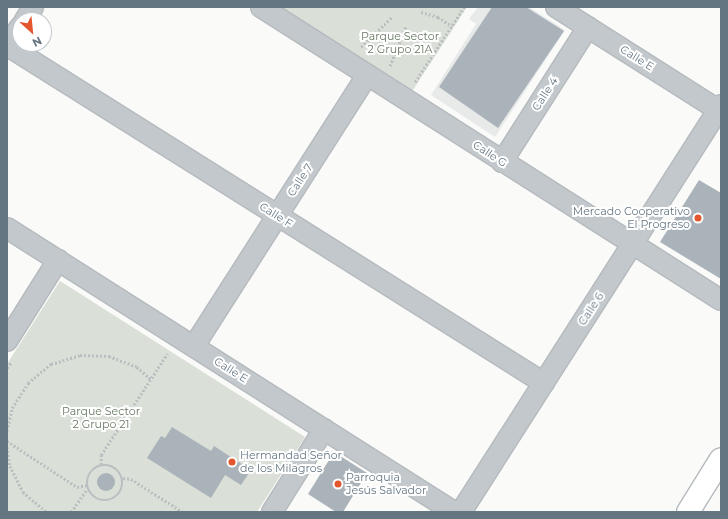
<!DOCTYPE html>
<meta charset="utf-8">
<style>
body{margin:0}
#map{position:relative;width:728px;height:519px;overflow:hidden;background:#fafaf8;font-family:Montserrat,sans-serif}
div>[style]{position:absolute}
.built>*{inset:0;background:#e8e9e9}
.green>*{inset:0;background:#dadfd7}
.building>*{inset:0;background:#aab3b9}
.round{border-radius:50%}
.path>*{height:2.5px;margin-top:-1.25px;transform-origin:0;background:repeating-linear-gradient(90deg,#bbbfc2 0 2px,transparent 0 4px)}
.path>.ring{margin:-1.25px;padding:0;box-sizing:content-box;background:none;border:2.5px solid #bbbfc2;border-radius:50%}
.roads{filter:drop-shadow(1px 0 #b5babe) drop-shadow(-1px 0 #b5babe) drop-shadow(0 1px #b5babe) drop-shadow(0 -1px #b5babe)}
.street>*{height:20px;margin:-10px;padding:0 10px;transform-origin:10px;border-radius:10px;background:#c3c8cc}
.primary>*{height:22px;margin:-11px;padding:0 11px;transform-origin:11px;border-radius:11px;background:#fff}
.dots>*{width:11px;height:11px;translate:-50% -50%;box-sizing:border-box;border:2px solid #fff;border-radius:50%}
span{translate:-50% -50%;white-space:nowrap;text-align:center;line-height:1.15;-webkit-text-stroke:4px #fff;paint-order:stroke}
.park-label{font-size:11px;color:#687a64}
.street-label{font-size:11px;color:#657683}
.poi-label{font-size:11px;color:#657683}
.right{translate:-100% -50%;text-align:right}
.left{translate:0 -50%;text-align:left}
.frame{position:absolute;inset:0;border:8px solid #657683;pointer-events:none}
.north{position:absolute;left:12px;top:12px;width:40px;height:40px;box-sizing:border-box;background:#fff;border:1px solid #c1c8cd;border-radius:50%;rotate:153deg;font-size:11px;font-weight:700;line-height:16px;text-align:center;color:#657683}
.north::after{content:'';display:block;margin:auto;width:14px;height:18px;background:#e4572e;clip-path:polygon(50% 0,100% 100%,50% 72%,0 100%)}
</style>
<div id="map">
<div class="built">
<i style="clip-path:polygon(478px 7px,529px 7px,565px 30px,495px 137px,431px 95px,476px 24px,469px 19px)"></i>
</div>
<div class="green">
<i style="clip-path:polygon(277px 7px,467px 7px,411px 93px)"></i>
<i style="clip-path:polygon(60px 281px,305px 437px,257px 512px,7px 512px,7px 364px)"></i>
</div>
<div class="building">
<i style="clip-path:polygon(492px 7px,526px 7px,564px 31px,498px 128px,439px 87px)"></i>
<i style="clip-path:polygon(699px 180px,721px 193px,721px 279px,660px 242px)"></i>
<i style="clip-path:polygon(172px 427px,211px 451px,214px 446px,251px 470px,241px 485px,225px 475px,211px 498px,147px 458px,161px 436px,165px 438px)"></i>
<i style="clip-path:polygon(334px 452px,367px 473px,343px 512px,336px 512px,308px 494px)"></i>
<i class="round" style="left:97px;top:473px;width:18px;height:18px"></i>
</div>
<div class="path">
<i style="left:421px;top:12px;width:18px;rotate:16deg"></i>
<i style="left:438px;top:17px;width:17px;rotate:33deg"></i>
<i style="left:361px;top:47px;width:43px;rotate:-44.1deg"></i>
<i style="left:390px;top:66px;width:43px;rotate:-68.2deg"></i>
<i style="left:415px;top:82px;width:90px;rotate:-56.8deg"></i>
<i style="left:7px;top:368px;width:7px;rotate:-56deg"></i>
<i style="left:7px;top:431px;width:24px;rotate:-78deg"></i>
<i style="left:12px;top:408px;width:30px;rotate:-57deg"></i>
<i style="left:28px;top:383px;width:30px;rotate:-40deg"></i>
<i style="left:51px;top:364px;width:30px;rotate:-17deg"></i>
<i style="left:80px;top:355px;width:29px;rotate:2deg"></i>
<i style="left:109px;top:356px;width:30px;rotate:21deg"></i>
<i style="left:137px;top:367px;width:18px;rotate:41deg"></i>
<i style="left:7px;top:441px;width:84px;rotate:33.3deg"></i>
<i style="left:77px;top:487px;width:10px;rotate:-11deg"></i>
<i style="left:7px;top:447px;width:19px;rotate:81deg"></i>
<i style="left:10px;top:466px;width:29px;rotate:63deg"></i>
<i style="left:23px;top:492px;width:31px;rotate:40deg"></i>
<i class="ring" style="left:87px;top:465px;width:33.5px;height:33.5px"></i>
<i style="left:101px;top:465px;width:10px;rotate:-90deg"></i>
<i style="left:101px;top:455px;width:121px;rotate:-56.8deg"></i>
<i style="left:123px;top:478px;width:8px;rotate:7deg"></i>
<i style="left:131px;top:479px;width:62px;rotate:32.4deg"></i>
<i style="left:71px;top:512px;width:28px;rotate:-55deg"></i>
</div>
<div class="roads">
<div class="street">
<i style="left:261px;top:7px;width:545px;rotate:32.5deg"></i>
<i style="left:556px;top:7px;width:192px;rotate:32.4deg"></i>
<i style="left:25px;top:20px;width:15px;rotate:-58deg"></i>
<i style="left:8px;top:46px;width:633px;rotate:32.16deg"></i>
<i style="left:7px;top:47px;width:24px;rotate:-57deg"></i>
<i style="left:502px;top:162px;width:160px;rotate:-57.5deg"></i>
<i style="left:7px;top:228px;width:530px;rotate:32.43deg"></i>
<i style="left:7px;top:341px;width:96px;rotate:-57.8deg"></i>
<i style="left:194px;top:346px;width:322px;rotate:-57.4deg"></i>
<i style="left:272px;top:512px;width:98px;rotate:-57.9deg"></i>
<i style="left:461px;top:512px;width:483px;rotate:-57.4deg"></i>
</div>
<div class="primary">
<i style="left:688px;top:512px;width:62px;rotate:-58.1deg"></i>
</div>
</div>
<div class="dots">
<i style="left:698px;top:218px;background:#e4572e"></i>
<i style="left:232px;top:462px;background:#e4572e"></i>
<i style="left:338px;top:484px;background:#e4572e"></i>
</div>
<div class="park-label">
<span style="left:400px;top:43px">Parque Sector<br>2 Grupo 21A</span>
<span style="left:101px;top:418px">Parque Sector<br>2 Grupo 21</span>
</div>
<div class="street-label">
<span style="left:637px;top:58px;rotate:32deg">Calle E</span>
<span style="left:545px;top:94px;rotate:-57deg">Calle 4</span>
<span style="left:490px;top:154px;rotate:33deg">Calle G</span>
<span style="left:300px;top:180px;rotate:-57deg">Calle 7</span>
<span style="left:276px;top:215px;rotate:32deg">Calle F</span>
<span style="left:591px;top:309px;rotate:-57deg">Calle 6</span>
<span style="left:231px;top:370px;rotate:32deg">Calle E</span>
</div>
<div class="poi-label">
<span class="right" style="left:690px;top:218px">Mercado Cooperativo<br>El Progreso</span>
<span class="left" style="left:240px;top:462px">Hermandad Señor<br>de los Milagros</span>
<span class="left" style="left:346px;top:484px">Parroquia<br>Jesús Salvador</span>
</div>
<div class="frame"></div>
<div class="north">N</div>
</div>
